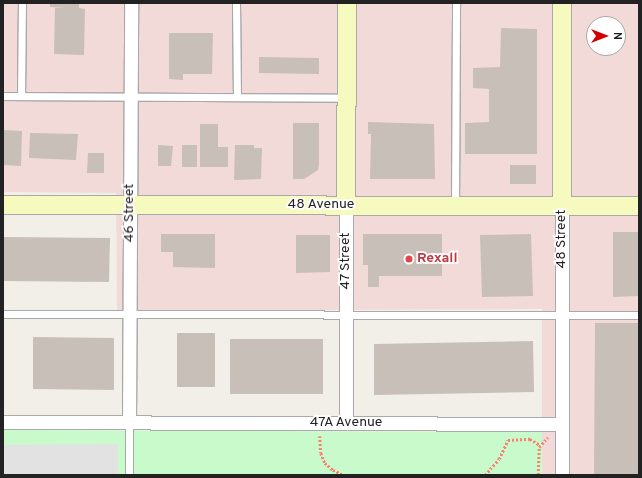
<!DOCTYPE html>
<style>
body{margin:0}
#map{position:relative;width:642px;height:478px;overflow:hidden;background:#f2efe9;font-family:Overpass,sans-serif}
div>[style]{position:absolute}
.commercial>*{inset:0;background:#f2dad9}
.park>*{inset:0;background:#c8facc}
.parking>*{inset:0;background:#e2e2e2}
.building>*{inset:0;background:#c7bfb8}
.path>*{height:2.5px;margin-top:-1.25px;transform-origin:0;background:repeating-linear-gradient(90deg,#fa8072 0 2px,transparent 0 4px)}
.roads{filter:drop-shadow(1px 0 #a9a9a9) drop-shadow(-1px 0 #a9a9a9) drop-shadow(0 1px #a9a9a9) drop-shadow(0 -1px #a9a9a9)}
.lane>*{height:7px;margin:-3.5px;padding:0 3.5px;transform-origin:3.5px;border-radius:3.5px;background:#fff}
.street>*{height:13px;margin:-6.5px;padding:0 6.5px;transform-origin:6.5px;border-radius:6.5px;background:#fff}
.secondary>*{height:18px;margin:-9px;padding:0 9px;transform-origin:9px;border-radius:9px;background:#f7fabf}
.dots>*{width:11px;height:11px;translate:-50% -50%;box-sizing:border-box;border:2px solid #fff;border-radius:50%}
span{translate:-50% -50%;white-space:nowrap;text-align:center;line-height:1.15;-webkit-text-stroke:3.5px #fff;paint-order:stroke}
.street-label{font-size:14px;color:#222}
.health-label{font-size:14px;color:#be3a42;font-weight:700}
.left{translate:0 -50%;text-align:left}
.frame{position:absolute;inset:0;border:4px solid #222;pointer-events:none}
.north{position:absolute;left:586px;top:16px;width:40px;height:40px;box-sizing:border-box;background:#fff;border:1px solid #a7a7a7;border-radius:50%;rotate:90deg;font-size:11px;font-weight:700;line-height:16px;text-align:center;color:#222}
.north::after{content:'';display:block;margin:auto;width:14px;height:18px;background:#d40000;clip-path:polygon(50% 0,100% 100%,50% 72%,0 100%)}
</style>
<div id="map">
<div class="commercial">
<i style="clip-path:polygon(evenodd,3px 3px,639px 3px,639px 475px,542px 475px,542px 309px,117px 311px,116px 193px,3px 192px,3px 3px,594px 24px,618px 24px,618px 48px,594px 48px,594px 24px)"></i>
</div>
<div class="park">
<i style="clip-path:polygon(3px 430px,542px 432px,542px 475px,3px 475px)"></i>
</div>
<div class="parking">
<i style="clip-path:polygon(118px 444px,118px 475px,3px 475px,3px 445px)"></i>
</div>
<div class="building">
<i style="clip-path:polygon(50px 3px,79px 3px,79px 8px,85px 9px,84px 55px,54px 54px,55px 8px,66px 8px,50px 7px)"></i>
<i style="clip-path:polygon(501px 28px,537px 29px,537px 154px,465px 154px,465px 123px,489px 122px,489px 89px,473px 88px,473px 68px,500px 67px)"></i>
<i style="clip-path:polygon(169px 33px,213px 33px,212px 74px,183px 74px,183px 80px,169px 79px)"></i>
<i style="clip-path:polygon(259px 57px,319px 58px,319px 74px,259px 73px)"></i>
<i style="clip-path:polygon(368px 122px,434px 124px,435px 179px,370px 179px,371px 134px,368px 134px)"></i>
<i style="clip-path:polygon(293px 123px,319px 123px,319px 164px,318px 170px,304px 179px,293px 179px)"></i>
<i style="clip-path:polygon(200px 124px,218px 124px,218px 147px,228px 147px,228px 167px,200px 167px)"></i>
<i style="clip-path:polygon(3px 130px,22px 131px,21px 166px,3px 165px)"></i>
<i style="clip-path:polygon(30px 133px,78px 134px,76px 160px,29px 158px)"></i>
<i style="clip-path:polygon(158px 145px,173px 146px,171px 166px,158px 166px)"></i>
<i style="clip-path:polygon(182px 145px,197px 145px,197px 167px,182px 167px)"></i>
<i style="clip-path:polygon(235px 145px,254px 145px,254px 148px,262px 148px,261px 179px,234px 180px)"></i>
<i style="clip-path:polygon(88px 153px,104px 153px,104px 173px,87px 173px)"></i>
<i style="clip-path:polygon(510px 165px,536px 165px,536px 184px,510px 184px)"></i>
<i style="clip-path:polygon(613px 232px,639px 232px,639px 296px,613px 297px)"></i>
<i style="clip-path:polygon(161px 234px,215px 234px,215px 268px,173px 267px,173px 252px,161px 252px)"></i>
<i style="clip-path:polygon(363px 234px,442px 234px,442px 276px,379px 276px,379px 287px,368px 287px,368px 265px,363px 265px)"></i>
<i style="clip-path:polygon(531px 234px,533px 296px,482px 297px,480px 235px)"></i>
<i style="clip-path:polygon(296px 235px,330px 235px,330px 272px,296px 273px)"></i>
<i style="clip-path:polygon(3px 237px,110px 238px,109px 282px,3px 281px)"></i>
<i style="clip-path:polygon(595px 323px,639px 323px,639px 475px,594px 475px)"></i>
<i style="clip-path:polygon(177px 333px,215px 333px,215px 387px,177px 387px)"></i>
<i style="clip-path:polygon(33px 337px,114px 338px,114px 390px,33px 389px)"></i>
<i style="clip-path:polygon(230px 339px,323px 339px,323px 394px,230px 394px)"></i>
<i style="clip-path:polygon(533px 341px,534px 392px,374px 395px,374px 344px)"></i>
</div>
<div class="path">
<i style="left:320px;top:436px;width:17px;rotate:87deg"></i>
<i style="left:321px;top:453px;width:11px;rotate:68deg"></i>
<i style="left:325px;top:463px;width:11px;rotate:41deg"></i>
<i style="left:333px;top:470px;width:12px;rotate:24deg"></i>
<i style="left:485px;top:475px;width:21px;rotate:-49deg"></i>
<i style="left:499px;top:459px;width:21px;rotate:-65deg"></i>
<i style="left:508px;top:440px;width:22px;rotate:-3deg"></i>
<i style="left:530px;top:439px;width:12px;rotate:31deg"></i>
<i style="left:538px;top:475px;width:28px;rotate:-88deg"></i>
<i style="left:539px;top:447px;width:13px;rotate:-48deg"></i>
</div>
<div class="roads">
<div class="lane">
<i style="left:236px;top:3px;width:93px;rotate:89.4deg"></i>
<i style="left:3px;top:96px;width:344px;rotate:0.3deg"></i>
<i style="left:21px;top:96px;width:93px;rotate:-89.4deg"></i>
<i style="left:455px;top:205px;width:202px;rotate:-89.7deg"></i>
<i style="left:3px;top:314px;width:636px;rotate:0.09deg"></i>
<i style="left:129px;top:475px;width:52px;rotate:-90deg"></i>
</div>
<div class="street">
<i style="left:346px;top:205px;width:218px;rotate:90deg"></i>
<i style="left:3px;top:422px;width:559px;rotate:0.2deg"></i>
<i style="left:129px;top:423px;width:420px;rotate:-89.7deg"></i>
<i style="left:562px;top:475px;width:269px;rotate:-90deg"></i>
</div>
<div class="secondary">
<i style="left:562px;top:3px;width:203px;rotate:90deg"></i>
<i style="left:3px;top:205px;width:636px;rotate:0.09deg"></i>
<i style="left:346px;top:205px;width:202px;rotate:-89.7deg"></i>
</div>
</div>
<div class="dots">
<i style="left:409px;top:259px;background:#e0444e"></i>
</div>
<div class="street-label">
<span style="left:321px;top:205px">48 Avenue</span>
<span style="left:130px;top:213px;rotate:-90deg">46 Street</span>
<span style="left:562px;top:239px;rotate:-90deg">48 Street</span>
<span style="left:346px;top:261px;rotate:-90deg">47 Street</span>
<span style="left:346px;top:423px">47A Avenue</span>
</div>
<div class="health-label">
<span class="left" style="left:417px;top:259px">Rexall</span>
</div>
<div class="frame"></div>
<div class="north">N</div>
</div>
